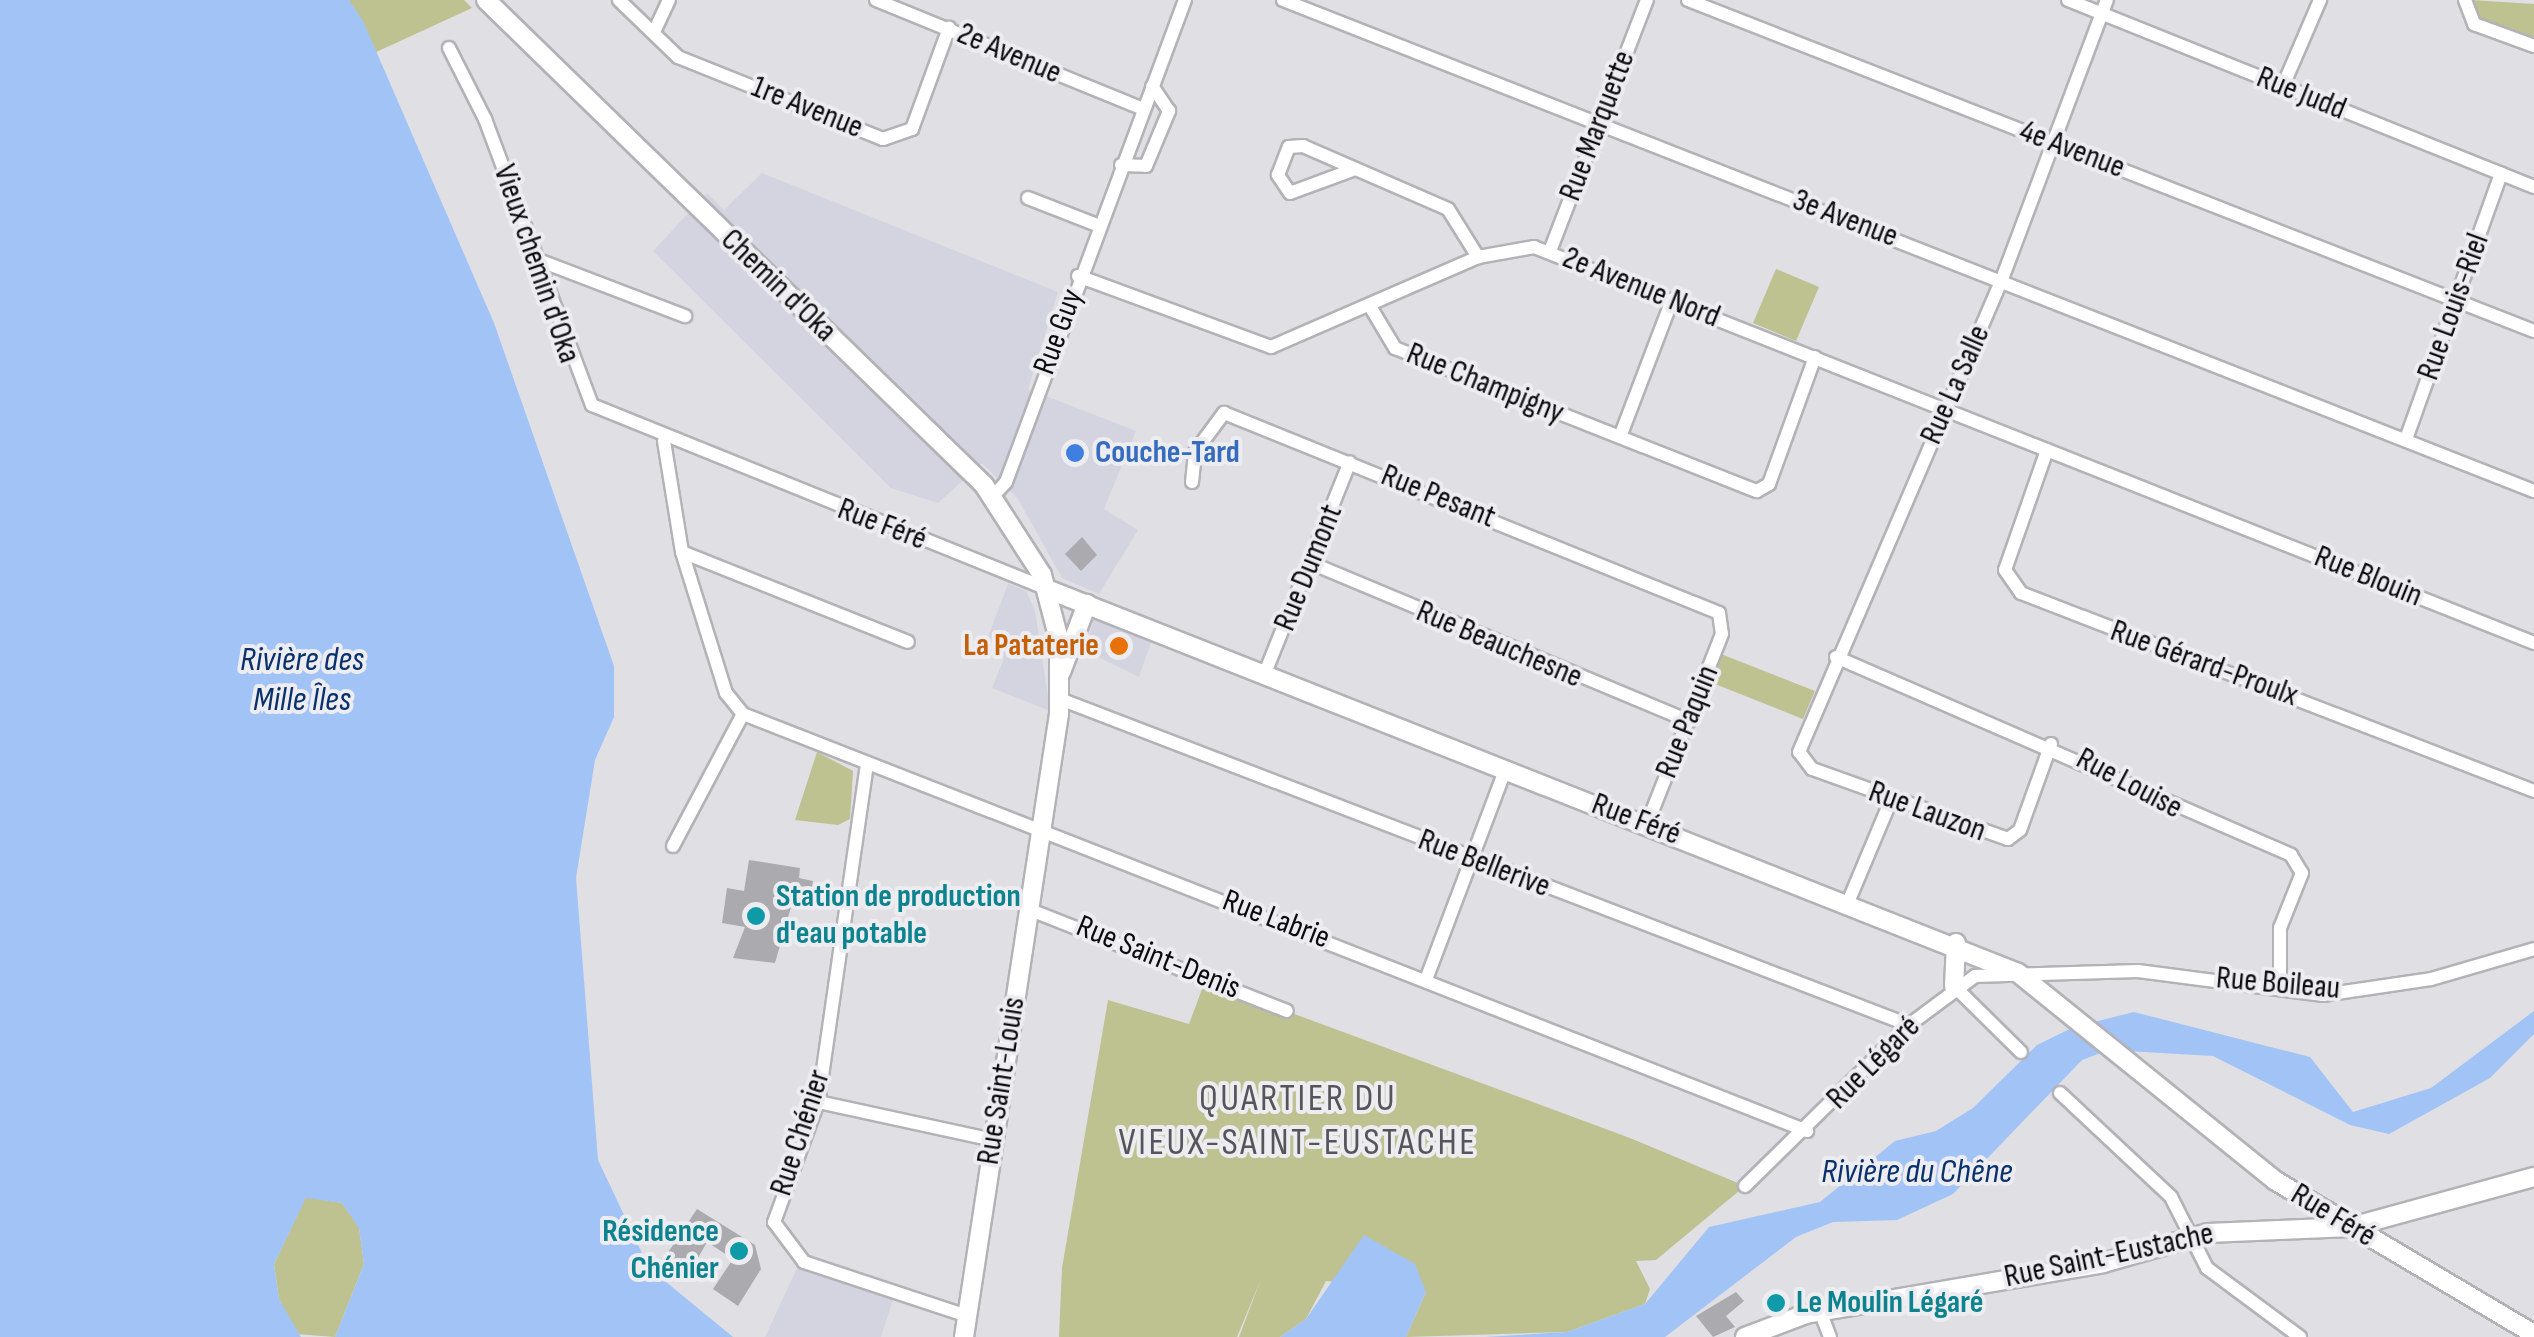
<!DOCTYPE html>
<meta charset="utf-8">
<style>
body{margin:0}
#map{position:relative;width:2534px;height:1337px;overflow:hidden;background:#dfdfe4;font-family:"Sofia Sans Condensed",sans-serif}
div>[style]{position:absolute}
.built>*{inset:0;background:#d3d4e0}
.green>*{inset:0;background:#bec291}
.water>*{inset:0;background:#a2c3f6}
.building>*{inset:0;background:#aaaaaf}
.roads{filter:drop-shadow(2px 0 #b2b2b7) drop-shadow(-2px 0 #b2b2b7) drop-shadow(0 2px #b2b2b7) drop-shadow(0 -2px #b2b2b7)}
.street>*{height:12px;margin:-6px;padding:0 6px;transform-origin:6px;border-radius:6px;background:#fff}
.secondary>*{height:18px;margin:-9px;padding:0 9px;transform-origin:9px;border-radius:9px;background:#fff}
.dots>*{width:28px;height:28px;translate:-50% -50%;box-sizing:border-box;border:5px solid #ececf1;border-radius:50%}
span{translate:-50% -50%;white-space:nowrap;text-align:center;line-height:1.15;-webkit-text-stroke:8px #ececf1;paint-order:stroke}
.street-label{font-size:32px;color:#0b0b0d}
.shop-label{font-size:32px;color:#366cbe;font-weight:700}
.left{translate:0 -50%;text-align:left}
.food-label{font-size:32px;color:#c56008;font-weight:700}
.right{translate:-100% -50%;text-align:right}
.culture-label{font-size:32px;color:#0d838f;font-weight:700}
.water-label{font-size:35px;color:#09316b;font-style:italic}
.quarter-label{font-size:38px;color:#55565a;letter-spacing:2.5px}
</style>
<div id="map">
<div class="built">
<i style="clip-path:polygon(762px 173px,1058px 292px,1028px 389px,1136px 431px,1104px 509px,1138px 530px,1099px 594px,1062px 578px,1018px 499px,982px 463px,938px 503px,891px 488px,653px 251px,707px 193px,724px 210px)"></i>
<i style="clip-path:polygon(1008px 584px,1026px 591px,1035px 611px,1050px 711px,992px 688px,1004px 658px,983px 650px)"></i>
<i style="clip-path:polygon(1093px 620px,1152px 640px,1139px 677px,1086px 651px)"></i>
<i style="clip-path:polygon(799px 1264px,894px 1297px,881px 1337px,765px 1337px)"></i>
</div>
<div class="green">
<i style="clip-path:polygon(349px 0,464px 0,472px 8px,374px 53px)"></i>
<i style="clip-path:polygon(2471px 0,2534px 4px,2534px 40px,2477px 19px)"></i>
<i style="clip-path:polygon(1776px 269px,1819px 287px,1796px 341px,1753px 323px)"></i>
<i style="clip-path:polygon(1721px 654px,1815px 691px,1803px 719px,1710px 682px)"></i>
<i style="clip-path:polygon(817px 752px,853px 771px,850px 819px,838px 825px,795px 820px)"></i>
<i style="clip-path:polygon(1205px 981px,1630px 1138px,1745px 1186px,1656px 1260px,1636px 1261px,1650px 1289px,1645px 1304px,1567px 1332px,1406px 1337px,1426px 1292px,1326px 1281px,1306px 1319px,1280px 1337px,1239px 1337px,1261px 1279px,1237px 1337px,1059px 1337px,1062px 1268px,1108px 1000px,1189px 1024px)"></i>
<i style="clip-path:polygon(306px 1197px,342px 1203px,359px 1227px,364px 1264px,335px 1337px,296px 1334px,279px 1299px,274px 1264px)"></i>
</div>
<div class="water">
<i style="clip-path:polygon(0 0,349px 0,363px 21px,494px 323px,614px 666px,614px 717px,595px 760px,576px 878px,598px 1160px,649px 1268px,733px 1337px,335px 1337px,364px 1264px,359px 1228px,342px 1203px,306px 1198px,274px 1264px,279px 1299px,301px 1337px,0 1337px)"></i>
<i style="clip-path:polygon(2534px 1011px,2534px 1034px,2490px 1078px,2389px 1134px,2350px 1125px,2213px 1056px,2109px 1050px,2082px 1060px,1953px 1194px,1897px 1220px,1833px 1222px,1796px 1237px,1665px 1337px,1485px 1337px,1567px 1332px,1645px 1304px,1709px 1227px,1820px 1202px,1895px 1141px,1936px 1131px,1973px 1108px,2037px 1045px,2074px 1027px,2134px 1012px,2310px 1057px,2353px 1112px,2431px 1088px)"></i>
<i style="clip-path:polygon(1364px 1235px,1415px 1264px,1426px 1292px,1406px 1337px,1280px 1337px,1306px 1319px)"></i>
</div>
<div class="building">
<i style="clip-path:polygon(1082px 537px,1097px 555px,1081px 571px,1065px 554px)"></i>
<i style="clip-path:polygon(749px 860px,800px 868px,799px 878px,813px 881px,808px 910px,791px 907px,775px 963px,733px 958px,745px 927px,722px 923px,727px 888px,744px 891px)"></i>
<i style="clip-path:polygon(697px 1209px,755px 1245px,761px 1269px,738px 1306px,713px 1289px,733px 1259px,707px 1242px,689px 1274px,665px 1257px)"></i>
<i style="clip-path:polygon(1736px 1292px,1744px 1301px,1726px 1316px,1735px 1327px,1713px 1337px,1696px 1316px)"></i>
</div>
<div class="roads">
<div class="street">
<i style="left:619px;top:0;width:82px;rotate:44deg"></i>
<i style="left:678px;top:57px;width:221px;rotate:21.8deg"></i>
<i style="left:883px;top:139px;width:31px;rotate:-19deg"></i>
<i style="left:912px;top:129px;width:108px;rotate:-69.9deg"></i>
<i style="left:876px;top:0;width:288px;rotate:22.2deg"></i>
<i style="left:1283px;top:0;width:1344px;rotate:21.43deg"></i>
<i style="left:1688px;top:0;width:908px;rotate:21.37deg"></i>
<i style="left:2068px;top:0;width:502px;rotate:21.86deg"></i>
<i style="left:2465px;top:0;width:26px;rotate:69deg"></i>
<i style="left:2474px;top:24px;width:64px;rotate:20.1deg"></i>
<i style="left:654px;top:32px;width:35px;rotate:-65deg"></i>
<i style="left:449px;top:48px;width:80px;rotate:63.1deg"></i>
<i style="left:485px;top:119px;width:305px;rotate:69.5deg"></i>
<i style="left:592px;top:405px;width:491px;rotate:22deg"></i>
<i style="left:2283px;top:86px;width:94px;rotate:-66.7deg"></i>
<i style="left:1121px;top:165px;width:25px;rotate:2deg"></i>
<i style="left:1146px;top:166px;width:60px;rotate:-67.3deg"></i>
<i style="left:1169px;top:111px;width:30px;rotate:-124deg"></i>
<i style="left:1355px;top:169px;width:69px;rotate:159.7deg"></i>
<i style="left:1290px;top:193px;width:22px;rotate:-124deg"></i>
<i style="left:1278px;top:175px;width:30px;rotate:-69deg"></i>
<i style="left:1289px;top:147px;width:14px;rotate:-4deg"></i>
<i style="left:1303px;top:146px;width:158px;rotate:23.5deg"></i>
<i style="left:1448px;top:209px;width:57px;rotate:58deg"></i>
<i style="left:1028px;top:198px;width:74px;rotate:21.4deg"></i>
<i style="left:1550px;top:251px;width:269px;rotate:-68.9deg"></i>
<i style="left:533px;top:258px;width:163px;rotate:20.9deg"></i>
<i style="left:1078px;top:276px;width:206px;rotate:20.2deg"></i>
<i style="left:1271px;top:347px;width:226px;rotate:-23.5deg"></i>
<i style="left:1478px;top:257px;width:57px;rotate:-10.1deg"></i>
<i style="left:1534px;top:247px;width:1076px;rotate:21.6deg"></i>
<i style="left:1371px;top:308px;width:47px;rotate:59deg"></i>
<i style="left:1395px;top:348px;width:389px;rotate:21.6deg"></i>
<i style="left:1757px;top:491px;width:14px;rotate:-30deg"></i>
<i style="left:1769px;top:484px;width:135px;rotate:-70.1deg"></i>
<i style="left:1620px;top:437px;width:147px;rotate:-69.2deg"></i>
<i style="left:2406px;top:439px;width:282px;rotate:-70.3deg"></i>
<i style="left:664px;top:441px;width:112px;rotate:80.8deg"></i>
<i style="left:682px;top:552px;width:148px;rotate:72.7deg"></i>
<i style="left:726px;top:693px;width:27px;rotate:51deg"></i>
<i style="left:743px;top:714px;width:1143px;rotate:21.4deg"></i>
<i style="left:2047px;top:450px;width:127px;rotate:109.3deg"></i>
<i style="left:2005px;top:570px;width:28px;rotate:55deg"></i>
<i style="left:2021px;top:593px;width:550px;rotate:21.1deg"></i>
<i style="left:1192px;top:482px;width:30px;rotate:-84deg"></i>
<i style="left:1195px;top:452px;width:49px;rotate:-53.4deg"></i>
<i style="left:1224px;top:413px;width:534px;rotate:22deg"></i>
<i style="left:1719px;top:613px;width:21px;rotate:82deg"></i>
<i style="left:1722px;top:634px;width:204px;rotate:111.5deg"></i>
<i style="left:993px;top:496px;width:19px;rotate:-47deg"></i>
<i style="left:1006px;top:482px;width:514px;rotate:-69.63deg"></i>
<i style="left:682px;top:552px;width:243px;rotate:21.7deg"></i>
<i style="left:1311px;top:563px;width:410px;rotate:22.7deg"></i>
<i style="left:1836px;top:657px;width:496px;rotate:23.5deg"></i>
<i style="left:2291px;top:855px;width:21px;rotate:59deg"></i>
<i style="left:2302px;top:873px;width:59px;rotate:111.8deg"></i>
<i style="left:2280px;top:928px;width:61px;rotate:90deg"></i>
<i style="left:1265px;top:673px;width:227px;rotate:-68.1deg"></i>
<i style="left:1060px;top:699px;width:909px;rotate:21.01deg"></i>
<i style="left:2051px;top:744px;width:91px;rotate:109.8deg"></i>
<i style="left:2020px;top:830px;width:15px;rotate:143deg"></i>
<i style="left:2008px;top:839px;width:208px;rotate:-160.3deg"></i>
<i style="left:1812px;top:769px;width:21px;rotate:-127deg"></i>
<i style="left:1799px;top:752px;width:515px;rotate:-66.77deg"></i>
<i style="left:2002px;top:279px;width:298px;rotate:-69.4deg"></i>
<i style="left:867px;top:764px;width:342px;rotate:98.2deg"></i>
<i style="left:818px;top:1102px;width:128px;rotate:110.1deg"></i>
<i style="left:774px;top:1222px;width:50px;rotate:53.1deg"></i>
<i style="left:804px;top:1262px;width:172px;rotate:18.3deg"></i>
<i style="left:673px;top:846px;width:149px;rotate:-62.1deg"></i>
<i style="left:1849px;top:900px;width:108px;rotate:-67.2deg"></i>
<i style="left:1028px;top:909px;width:278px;rotate:21.5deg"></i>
<i style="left:1427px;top:977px;width:223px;rotate:-69.3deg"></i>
<i style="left:1954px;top:986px;width:94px;rotate:44.6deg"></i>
<i style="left:2060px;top:1093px;width:152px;rotate:43.1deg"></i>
<i style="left:2171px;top:1197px;width:80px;rotate:63.1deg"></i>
<i style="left:2207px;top:1268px;width:116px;rotate:36.6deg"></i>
<i style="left:818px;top:1102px;width:180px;rotate:12.2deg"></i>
<i style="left:1745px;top:1186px;width:230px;rotate:-44.5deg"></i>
<i style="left:1909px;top:1025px;width:82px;rotate:-36.6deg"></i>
<i style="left:1975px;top:976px;width:163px;rotate:-1.8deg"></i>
<i style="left:2138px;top:971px;width:187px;rotate:7.4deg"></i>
<i style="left:2323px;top:995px;width:109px;rotate:-8.4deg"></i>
<i style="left:2431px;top:979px;width:107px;rotate:-16.2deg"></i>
<i style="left:1820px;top:1311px;width:28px;rotate:69deg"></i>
</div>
<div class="secondary">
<i style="left:486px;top:0;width:695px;rotate:44.24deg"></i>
<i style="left:984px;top:485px;width:107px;rotate:57.2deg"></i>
<i style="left:1042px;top:575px;width:67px;rotate:75.3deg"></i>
<i style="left:1059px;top:640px;width:74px;rotate:90deg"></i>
<i style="left:1059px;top:714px;width:630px;rotate:98.67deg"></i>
<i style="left:1047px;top:589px;width:1044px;rotate:21.58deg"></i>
<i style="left:2018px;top:973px;width:331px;rotate:38.9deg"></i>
<i style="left:2276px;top:1181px;width:300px;rotate:30.7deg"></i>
<i style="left:1061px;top:672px;width:73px;rotate:-69.1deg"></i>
<i style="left:1954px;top:986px;width:43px;rotate:-87.3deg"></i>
<i style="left:1745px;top:1337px;width:65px;rotate:-20.7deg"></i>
<i style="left:1806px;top:1314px;width:301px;rotate:-9.7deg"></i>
<i style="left:2103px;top:1263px;width:109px;rotate:-15.9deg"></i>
<i style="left:2208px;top:1233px;width:143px;rotate:-2.4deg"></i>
<i style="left:2351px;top:1227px;width:190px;rotate:-15.3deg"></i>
</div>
</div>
<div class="dots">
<i style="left:1075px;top:453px;background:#3f7fe0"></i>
<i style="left:1119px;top:646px;background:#e8710a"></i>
<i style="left:756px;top:916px;background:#0f9aa8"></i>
<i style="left:739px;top:1251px;background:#0f9aa8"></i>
<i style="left:1776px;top:1303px;background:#0f9aa8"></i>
</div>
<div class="street-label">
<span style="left:1009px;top:54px;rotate:23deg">2e Avenue</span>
<span style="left:2301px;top:94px;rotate:22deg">Rue Judd</span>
<span style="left:807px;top:108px;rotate:22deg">1re Avenue</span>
<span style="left:1598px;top:126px;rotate:-69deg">Rue Marquette</span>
<span style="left:2072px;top:150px;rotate:21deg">4e Avenue</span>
<span style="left:1845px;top:219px;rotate:21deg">3e Avenue</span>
<span style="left:536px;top:264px;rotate:71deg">Vieux chemin d'Oka</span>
<span style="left:778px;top:286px;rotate:44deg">Chemin d'Oka</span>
<span style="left:1641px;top:288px;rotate:22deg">2e Avenue Nord</span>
<span style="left:2454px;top:307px;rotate:-70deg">Rue Louis-Riel</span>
<span style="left:1059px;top:332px;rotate:-70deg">Rue Guy</span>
<span style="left:1485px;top:384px;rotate:22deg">Rue Champigny</span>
<span style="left:1956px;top:385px;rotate:-66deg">Rue La Salle</span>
<span style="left:1438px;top:497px;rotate:22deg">Rue Pesant</span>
<span style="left:882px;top:525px;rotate:21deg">Rue Féré</span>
<span style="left:1309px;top:568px;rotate:-68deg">Rue Dumont</span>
<span style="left:2368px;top:577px;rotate:22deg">Rue Blouin</span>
<span style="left:1499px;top:645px;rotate:23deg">Rue Beauchesne</span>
<span style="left:2204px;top:664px;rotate:20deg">Rue Gérard-Proulx</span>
<span style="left:1688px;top:722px;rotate:-68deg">Rue Paquin</span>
<span style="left:2129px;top:784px;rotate:28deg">Rue Louise</span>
<span style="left:1927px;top:812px;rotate:20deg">Rue Lauzon</span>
<span style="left:1636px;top:820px;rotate:21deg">Rue Féré</span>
<span style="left:1484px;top:864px;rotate:21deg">Rue Bellerive</span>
<span style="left:1276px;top:920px;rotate:21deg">Rue Labrie</span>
<span style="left:1158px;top:958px;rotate:22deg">Rue Saint-Denis</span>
<span style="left:2278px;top:984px;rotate:5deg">Rue Boileau</span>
<span style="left:1874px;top:1063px;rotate:-45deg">Rue Légaré</span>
<span style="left:1002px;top:1081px;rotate:-81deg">Rue Saint-Louis</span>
<span style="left:801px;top:1133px;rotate:-72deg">Rue Chénier</span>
<span style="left:2333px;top:1216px;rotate:31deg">Rue Féré</span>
<span style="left:2109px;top:1256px;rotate:-12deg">Rue Saint-Eustache</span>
</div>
<div class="shop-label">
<span class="left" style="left:1095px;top:453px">Couche-Tard</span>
</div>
<div class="food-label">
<span class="right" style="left:1099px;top:646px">La Pataterie</span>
</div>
<div class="culture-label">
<span class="left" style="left:776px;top:916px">Station de production<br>d'eau potable</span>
<span class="right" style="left:719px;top:1251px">Résidence<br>Chénier</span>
<span class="left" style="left:1796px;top:1303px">Le Moulin Légaré</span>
</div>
<div class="water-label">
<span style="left:302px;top:680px">Rivière des<br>Mille Îles</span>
<span style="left:1917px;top:1172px">Rivière du Chêne</span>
</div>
<div class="quarter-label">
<span style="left:1298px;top:1121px">QUARTIER DU<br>VIEUX-SAINT-EUSTACHE</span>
</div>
</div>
